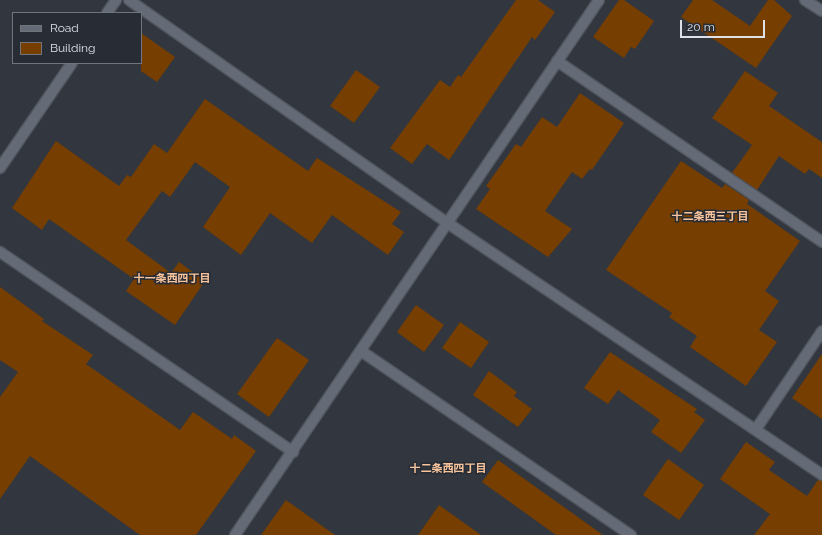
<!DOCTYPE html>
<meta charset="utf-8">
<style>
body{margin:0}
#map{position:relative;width:822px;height:535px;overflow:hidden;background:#31363f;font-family:Raleway,"Noto Sans JP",sans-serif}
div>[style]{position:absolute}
.building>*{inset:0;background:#763e00}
.roads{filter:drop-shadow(1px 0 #4f545c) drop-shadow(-1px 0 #4f545c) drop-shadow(0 1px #4f545c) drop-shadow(0 -1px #4f545c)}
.street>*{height:10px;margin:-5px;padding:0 5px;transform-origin:5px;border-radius:5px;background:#656b76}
span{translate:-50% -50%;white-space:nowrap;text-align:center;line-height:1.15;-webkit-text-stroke:3px #272c35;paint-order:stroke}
.neighbourhood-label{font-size:11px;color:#f8c49c;font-weight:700}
.legend{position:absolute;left:12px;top:12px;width:130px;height:52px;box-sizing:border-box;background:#272c35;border:1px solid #70747c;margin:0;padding:5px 7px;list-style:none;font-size:12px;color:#dee1e7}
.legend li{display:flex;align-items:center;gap:8px;height:20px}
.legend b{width:20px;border:1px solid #70747c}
.scale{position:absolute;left:680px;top:20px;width:85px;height:18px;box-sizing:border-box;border:2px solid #dee1e7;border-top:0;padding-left:5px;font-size:12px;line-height:14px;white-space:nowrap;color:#dee1e7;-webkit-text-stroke:3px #272c35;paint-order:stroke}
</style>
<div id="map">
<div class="building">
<i style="clip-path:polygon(516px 0,538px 0,555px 12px,535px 40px,532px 37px,449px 160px,427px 144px,412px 164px,390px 148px,440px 80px,450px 87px,458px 75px,461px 77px)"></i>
<i style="clip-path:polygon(619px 0,624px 0,654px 21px,635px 49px,631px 47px,624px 58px,593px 37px)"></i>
<i style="clip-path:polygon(693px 0,712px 0,750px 26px,768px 0,774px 0,792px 16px,756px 68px,681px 17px)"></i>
<i style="clip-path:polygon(141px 33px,175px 57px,157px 82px,141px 71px)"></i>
<i style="clip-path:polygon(356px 70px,380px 87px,354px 123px,330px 106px)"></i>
<i style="clip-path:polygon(745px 71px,778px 93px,769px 106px,822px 142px,822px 178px,809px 169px,805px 174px,779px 156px,757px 190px,732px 173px,752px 145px,712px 118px)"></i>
<i style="clip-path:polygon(580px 93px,624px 123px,592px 170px,590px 169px,582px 179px,572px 172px,545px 211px,572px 229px,548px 257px,476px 209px,490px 189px,486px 186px,516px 144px,521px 147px,542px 117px,557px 127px)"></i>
<i style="clip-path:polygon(205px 99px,308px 171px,317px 158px,401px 212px,392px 224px,404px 232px,388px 255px,332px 215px,312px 243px,270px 213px,241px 255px,203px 227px,230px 187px,195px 162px,170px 197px,162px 191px,126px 240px,171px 273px,179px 262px,205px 281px,175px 325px,126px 291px,134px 279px,49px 219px,42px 230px,12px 208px,56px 141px,119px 186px,127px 175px,131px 177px,154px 144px,167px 153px)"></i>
<i style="clip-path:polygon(681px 161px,722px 188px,725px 184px,749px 200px,747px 204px,800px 241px,765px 291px,779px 301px,759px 330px,777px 342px,746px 386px,690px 347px,697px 336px,669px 317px,672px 313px,606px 270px)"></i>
<i style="clip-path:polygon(0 287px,44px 319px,42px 321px,93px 355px,86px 364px,180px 430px,193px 412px,232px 439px,234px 435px,256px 451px,196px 535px,140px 535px,30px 456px,0 499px,0 397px,18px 372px,0 360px)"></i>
<i style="clip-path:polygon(416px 305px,444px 325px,424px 352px,397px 332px)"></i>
<i style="clip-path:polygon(460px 322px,489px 342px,471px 368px,442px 348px)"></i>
<i style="clip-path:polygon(277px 338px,309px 360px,269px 417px,237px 394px)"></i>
<i style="clip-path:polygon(610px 352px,697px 409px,694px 412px,705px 420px,681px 453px,651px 432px,660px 420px,618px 390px,608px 404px,584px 388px)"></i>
<i style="clip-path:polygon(822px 354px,822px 419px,792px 398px)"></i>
<i style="clip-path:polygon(489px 371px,517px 392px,514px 396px,532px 409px,518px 427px,473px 395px)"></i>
<i style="clip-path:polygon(746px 442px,775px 462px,769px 470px,807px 496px,818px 480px,822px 481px,822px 535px,754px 535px,770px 514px,720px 479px)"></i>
<i style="clip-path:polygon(668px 459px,704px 485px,679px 520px,643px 495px)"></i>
<i style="clip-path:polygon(498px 460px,603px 535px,556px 535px,482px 482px)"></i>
<i style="clip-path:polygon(286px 500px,335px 535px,261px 535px)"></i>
<i style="clip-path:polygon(439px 505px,481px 535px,418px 535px)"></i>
</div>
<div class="roads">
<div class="street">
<i style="left:129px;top:0;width:391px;rotate:35deg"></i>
<i style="left:449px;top:224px;width:450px;rotate:33.9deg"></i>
<i style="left:805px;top:0;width:20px;rotate:33deg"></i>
<i style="left:107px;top:13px;width:16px;rotate:-55deg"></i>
<i style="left:557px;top:61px;width:321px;rotate:34.3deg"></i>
<i style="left:0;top:168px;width:127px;rotate:-55.6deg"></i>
<i style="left:0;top:252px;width:355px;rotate:34.3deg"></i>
<i style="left:361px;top:351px;width:327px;rotate:34.3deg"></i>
<i style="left:756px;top:429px;width:118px;rotate:-56deg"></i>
<i style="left:235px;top:535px;width:647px;rotate:-55.77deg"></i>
</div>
</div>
<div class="neighbourhood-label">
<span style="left:710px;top:217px">十二条西三丁目</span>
<span style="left:172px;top:279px">十一条西四丁目</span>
<span style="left:448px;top:469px">十二条西四丁目</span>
</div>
<ul class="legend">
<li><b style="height:5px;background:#656b76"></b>Road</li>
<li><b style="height:11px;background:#763e00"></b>Building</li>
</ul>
<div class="scale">20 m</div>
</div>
